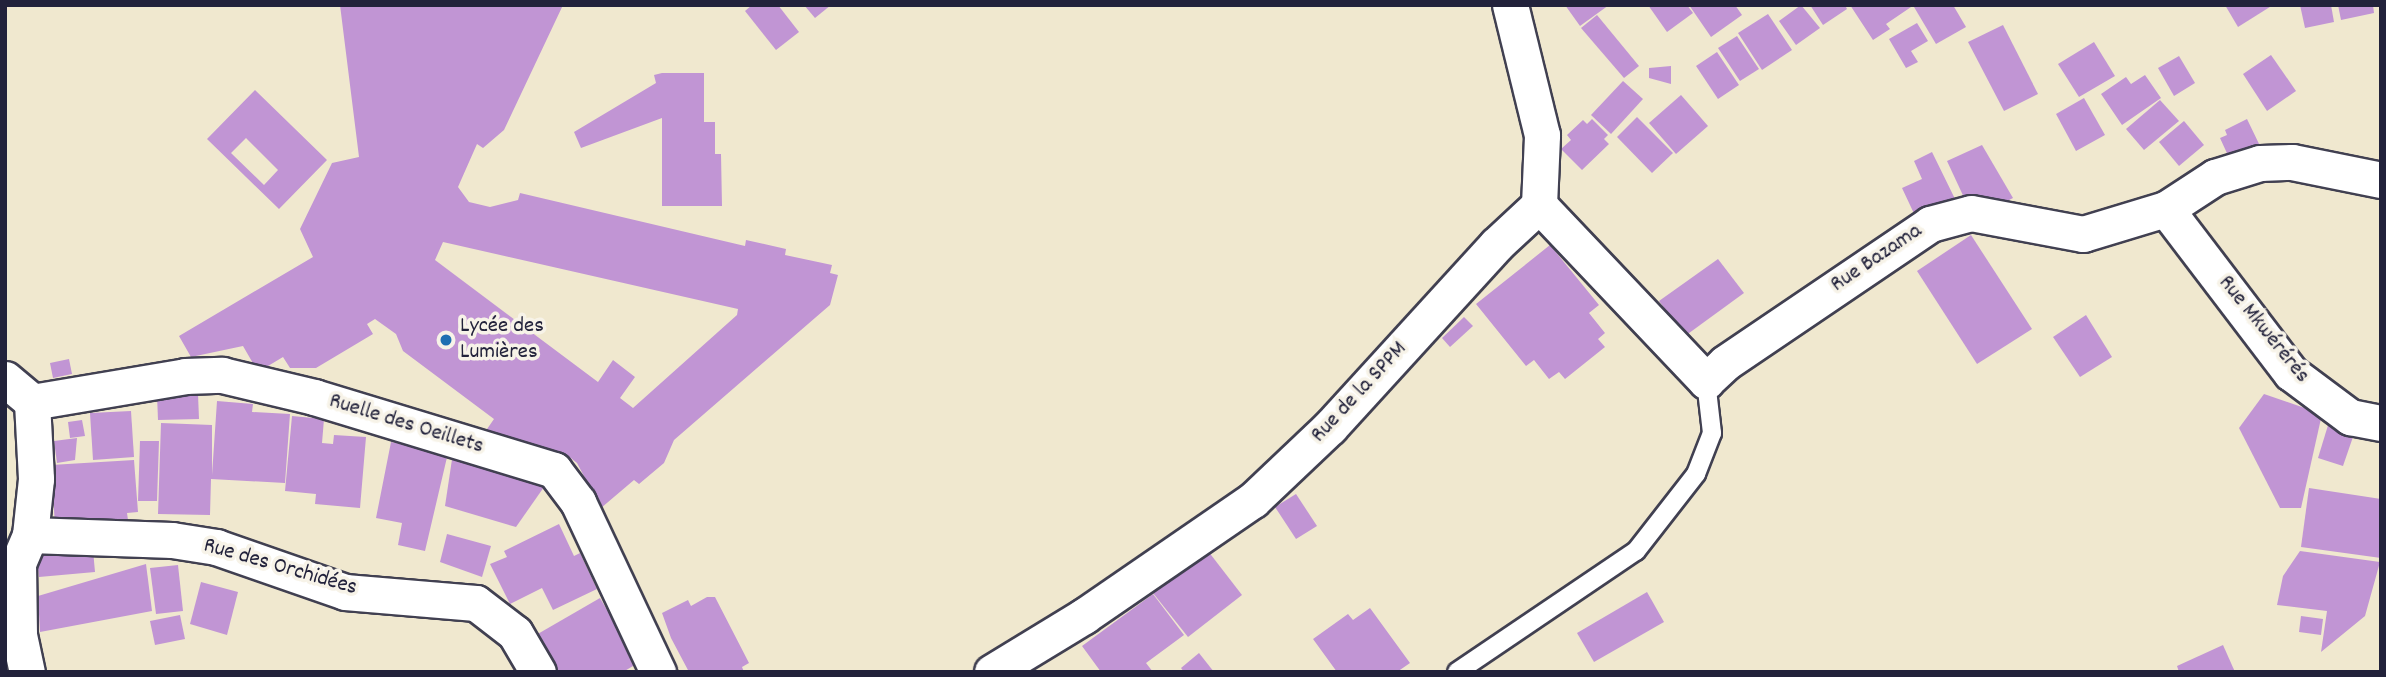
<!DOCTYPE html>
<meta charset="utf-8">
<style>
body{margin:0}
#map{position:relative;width:2386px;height:677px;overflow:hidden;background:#f0e8cf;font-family:Dekko,sans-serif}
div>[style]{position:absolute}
.building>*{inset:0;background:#c195d4}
.roads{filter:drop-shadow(2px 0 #414051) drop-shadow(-2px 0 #414051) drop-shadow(0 2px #414051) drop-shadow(0 -2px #414051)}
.service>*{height:18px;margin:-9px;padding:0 9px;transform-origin:9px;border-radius:9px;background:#fff}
.minor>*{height:35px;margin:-17.5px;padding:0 17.5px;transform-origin:17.5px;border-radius:17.5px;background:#fff}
.dots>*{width:19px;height:19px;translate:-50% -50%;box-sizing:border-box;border:4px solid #f7f3e8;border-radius:50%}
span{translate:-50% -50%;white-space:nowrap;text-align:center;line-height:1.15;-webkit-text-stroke:7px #f7f3e8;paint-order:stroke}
.street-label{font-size:23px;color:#22223b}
.poi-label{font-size:23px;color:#22223b}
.left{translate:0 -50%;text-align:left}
.frame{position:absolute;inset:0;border:7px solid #22223b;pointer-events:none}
</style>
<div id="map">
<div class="building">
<i style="clip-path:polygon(evenodd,340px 5px,563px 5px,504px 130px,483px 148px,477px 144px,458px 187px,469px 202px,490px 207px,518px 200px,520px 193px,745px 246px,746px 240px,786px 249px,785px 255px,832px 265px,830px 273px,838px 275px,830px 305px,674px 440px,664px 463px,639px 484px,634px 480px,601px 508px,577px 463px,567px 455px,485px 432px,494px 419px,403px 351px,396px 334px,375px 319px,367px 324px,373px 334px,316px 368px,290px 368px,283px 357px,258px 372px,243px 346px,191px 357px,179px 336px,313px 257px,300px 229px,332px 163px,359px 157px,340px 5px,443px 242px,738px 309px,737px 315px,633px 408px,620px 398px,635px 377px,613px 360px,598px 382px,435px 260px,443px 242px)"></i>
<i style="clip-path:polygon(752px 5px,778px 5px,799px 32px,776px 50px,745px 11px)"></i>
<i style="clip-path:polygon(804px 5px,831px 5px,815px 18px)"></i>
<i style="clip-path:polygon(1565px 5px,1609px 5px,1580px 26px)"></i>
<i style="clip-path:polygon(1648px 5px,1687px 5px,1693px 13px,1667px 32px)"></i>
<i style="clip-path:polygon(1689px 5px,1735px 5px,1742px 15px,1711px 37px)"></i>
<i style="clip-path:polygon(1801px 5px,1820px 28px,1796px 45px,1779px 21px)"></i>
<i style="clip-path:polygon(1810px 5px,1845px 5px,1847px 9px,1823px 25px)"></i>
<i style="clip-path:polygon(1850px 5px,1914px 5px,1886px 24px,1890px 29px,1873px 40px)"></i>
<i style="clip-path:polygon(1953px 5px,1966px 27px,1936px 44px,1914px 7px)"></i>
<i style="clip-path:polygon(2225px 5px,2273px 5px,2238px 27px)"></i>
<i style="clip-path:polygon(2300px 5px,2331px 5px,2334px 22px,2305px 28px)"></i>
<i style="clip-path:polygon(2338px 5px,2373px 5px,2374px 13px,2341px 20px)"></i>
<i style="clip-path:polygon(1768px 14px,1792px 50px,1762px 70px,1738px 33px)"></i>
<i style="clip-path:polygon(1597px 15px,1639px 66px,1624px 78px,1581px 28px)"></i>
<i style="clip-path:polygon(1917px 23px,1928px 41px,1911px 51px,1918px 62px,1906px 68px,1889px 39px)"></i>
<i style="clip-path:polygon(2003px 25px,2038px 94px,2004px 111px,1968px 42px)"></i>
<i style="clip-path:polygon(1737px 36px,1759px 69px,1740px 81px,1718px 48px)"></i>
<i style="clip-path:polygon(2094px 42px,2115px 76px,2079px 97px,2058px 64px)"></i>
<i style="clip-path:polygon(1717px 52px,1739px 85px,1718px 99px,1696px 66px)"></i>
<i style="clip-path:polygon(2271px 55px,2296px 91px,2267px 111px,2243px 74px)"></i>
<i style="clip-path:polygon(2179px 56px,2195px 83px,2174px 96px,2158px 68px)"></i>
<i style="clip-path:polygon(1671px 66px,1671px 84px,1649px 78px,1649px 68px)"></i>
<i style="clip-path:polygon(662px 73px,704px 73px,704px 122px,715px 122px,715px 154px,721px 154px,722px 206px,662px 206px,662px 118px,581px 148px,574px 132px,656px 83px,654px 75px)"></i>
<i style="clip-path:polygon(2145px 75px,2161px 98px,2122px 125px,2101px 94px,2126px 77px,2131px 84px)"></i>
<i style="clip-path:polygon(1623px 81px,1643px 99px,1611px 134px,1591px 115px)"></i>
<i style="clip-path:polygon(evenodd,255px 90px,327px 160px,279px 209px,207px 139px,255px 90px,246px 138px,278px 170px,264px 185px,231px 153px,246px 138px)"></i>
<i style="clip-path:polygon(1681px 95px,1708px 126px,1676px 154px,1649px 123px)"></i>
<i style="clip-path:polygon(2084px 98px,2105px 135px,2076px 151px,2056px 114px)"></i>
<i style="clip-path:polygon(2160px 100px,2179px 121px,2144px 150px,2126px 129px)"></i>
<i style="clip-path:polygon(1637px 117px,1673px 153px,1652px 173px,1617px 137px)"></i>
<i style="clip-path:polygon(1592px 119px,1608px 135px,1604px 139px,1609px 144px,1582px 170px,1561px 149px,1571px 140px,1567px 135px,1583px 120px,1587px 124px)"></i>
<i style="clip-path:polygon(2247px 119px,2261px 148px,2231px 162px,2220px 138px,2227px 135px,2225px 130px)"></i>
<i style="clip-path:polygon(2184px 121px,2204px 145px,2179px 166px,2159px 142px)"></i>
<i style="clip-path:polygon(1982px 145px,2013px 198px,1997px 206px,1967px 204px,1947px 161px)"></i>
<i style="clip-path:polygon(1932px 152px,1957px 203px,1918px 222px,1902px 188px,1922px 179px,1914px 161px)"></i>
<i style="clip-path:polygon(1971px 235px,2032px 329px,1977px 364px,1917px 271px)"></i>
<i style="clip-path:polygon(1550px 245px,1599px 305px,1589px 313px,1605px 333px,1598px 339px,1605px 347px,1565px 379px,1559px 372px,1549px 379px,1534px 360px,1526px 366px,1476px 304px)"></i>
<i style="clip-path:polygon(1718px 259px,1744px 293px,1685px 336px,1659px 301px)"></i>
<i style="clip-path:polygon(2086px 315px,2112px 357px,2080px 377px,2053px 337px)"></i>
<i style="clip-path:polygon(1464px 317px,1473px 326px,1450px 347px,1442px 338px)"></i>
<i style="clip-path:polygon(69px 359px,72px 374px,53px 378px,50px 363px)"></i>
<i style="clip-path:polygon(198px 394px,199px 419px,158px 420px,157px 395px)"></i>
<i style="clip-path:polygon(2264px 394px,2322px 414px,2301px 508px,2280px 508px,2239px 428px)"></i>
<i style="clip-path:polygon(217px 401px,253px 404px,252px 412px,290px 414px,285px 483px,211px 479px,210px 515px,158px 514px,161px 423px,212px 425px,212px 475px)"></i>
<i style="clip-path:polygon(131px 411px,134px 457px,93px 460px,90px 413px)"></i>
<i style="clip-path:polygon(292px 416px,324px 419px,322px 443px,333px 444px,334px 435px,366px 437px,360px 508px,315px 504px,316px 494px,285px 491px)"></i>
<i style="clip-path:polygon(82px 420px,85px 436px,70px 438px,68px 422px)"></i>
<i style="clip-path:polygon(2329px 422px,2355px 431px,2343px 466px,2318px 458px)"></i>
<i style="clip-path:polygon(77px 438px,75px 460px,57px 463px,54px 441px)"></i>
<i style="clip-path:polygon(140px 441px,159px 441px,157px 501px,138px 501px)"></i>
<i style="clip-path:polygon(391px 442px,448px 453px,425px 551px,398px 545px,402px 523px,376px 518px)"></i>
<i style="clip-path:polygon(454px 446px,551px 477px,516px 527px,445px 506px)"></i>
<i style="clip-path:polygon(134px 460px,138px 512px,127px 513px,128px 520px,55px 525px,51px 465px)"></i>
<i style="clip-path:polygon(2309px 488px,2381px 499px,2381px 558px,2301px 547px)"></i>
<i style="clip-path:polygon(1296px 494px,1317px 526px,1296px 539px,1275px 507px)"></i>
<i style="clip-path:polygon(559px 524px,574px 556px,580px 553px,597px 589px,553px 610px,542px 588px,510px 604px,490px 564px,507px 557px,504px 551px)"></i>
<i style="clip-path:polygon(447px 534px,491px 546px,482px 577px,440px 562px)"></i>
<i style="clip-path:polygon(93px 550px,95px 572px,39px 577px,36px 555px)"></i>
<i style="clip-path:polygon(1208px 551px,1242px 595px,1188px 637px,1153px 593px)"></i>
<i style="clip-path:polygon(2300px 551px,2380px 562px,2365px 616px,2321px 652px,2327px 611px,2277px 605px,2283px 576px)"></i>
<i style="clip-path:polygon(146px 564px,152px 611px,40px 632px,38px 596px)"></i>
<i style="clip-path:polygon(178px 565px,183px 611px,156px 614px,150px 568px)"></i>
<i style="clip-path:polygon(201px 582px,238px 592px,227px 635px,190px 624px)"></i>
<i style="clip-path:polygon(1647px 592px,1664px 622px,1594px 662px,1577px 633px)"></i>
<i style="clip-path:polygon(1153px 594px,1184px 635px,1146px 663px,1153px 672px,1101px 672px,1082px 646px)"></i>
<i style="clip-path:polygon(707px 597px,715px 597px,749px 663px,742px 667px,744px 672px,689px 672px,671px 638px,662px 613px,688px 600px,691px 606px)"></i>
<i style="clip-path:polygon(600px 598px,638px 663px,623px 672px,558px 672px,536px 635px)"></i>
<i style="clip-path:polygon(1370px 608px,1410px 663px,1397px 672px,1337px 672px,1313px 639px,1348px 614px,1353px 620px)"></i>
<i style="clip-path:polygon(180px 615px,185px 639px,155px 645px,150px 621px)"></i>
<i style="clip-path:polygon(2301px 616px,2323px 619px,2321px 635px,2299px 632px)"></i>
<i style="clip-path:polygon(2223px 645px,2235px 672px,2179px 672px,2177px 666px)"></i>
<i style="clip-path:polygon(1199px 653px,1214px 672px,1184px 672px,1181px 668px)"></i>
</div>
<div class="roads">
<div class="service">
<i style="left:1457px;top:672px;width:216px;rotate:-34.1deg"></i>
<i style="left:1636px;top:551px;width:98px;rotate:-52.1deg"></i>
<i style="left:1696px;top:474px;width:44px;rotate:-68.7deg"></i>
<i style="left:1712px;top:433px;width:52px;rotate:-96.6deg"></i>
</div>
<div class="minor">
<i style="left:1539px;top:205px;width:243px;rotate:46.5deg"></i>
<i style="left:1706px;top:381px;width:26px;rotate:-43deg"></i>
<i style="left:1725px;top:363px;width:248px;rotate:-34.1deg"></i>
<i style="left:1930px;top:224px;width:42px;rotate:-15deg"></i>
<i style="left:1971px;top:213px;width:114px;rotate:10.6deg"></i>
<i style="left:2083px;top:234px;width:87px;rotate:-16.8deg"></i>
<i style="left:2166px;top:209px;width:59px;rotate:-33.1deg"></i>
<i style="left:2215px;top:177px;width:47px;rotate:-17.3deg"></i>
<i style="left:2260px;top:163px;width:32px;rotate:-2deg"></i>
<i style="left:2292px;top:162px;width:91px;rotate:11.4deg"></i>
<i style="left:2166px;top:209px;width:206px;rotate:52.7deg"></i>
<i style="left:2291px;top:373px;width:74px;rotate:36.7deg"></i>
<i style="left:2350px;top:417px;width:32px;rotate:11deg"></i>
<i style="left:5px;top:379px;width:35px;rotate:40deg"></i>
<i style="left:32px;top:402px;width:77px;rotate:87deg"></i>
<i style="left:36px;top:479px;width:56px;rotate:96.1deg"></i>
<i style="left:30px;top:535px;width:30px;rotate:113deg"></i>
<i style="left:18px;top:563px;width:72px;rotate:89.2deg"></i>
<i style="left:19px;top:635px;width:38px;rotate:78deg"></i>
<i style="left:32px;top:402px;width:155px;rotate:-9.6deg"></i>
<i style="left:185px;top:376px;width:37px;rotate:-2deg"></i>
<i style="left:222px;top:375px;width:95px;rotate:13.4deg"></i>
<i style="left:314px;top:397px;width:251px;rotate:16.9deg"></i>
<i style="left:554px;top:470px;width:40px;rotate:53deg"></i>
<i style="left:578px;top:502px;width:188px;rotate:64.8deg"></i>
<i style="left:30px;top:535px;width:142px;rotate:2deg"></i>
<i style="left:172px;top:540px;width:45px;rotate:9deg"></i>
<i style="left:216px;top:547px;width:137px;rotate:19.2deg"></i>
<i style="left:345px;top:592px;width:131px;rotate:4.8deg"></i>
<i style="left:476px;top:603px;width:49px;rotate:37.6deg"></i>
<i style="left:515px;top:633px;width:45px;rotate:59.5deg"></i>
<i style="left:992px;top:672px;width:108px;rotate:-31.3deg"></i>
<i style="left:1084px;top:616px;width:205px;rotate:-34.5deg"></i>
<i style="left:1253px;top:500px;width:106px;rotate:-43.5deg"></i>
<i style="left:1330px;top:427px;width:246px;rotate:-47.6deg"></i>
<i style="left:1496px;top:245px;width:59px;rotate:-42.9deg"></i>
<i style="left:1539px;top:205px;width:70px;rotate:-87.5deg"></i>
<i style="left:1542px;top:135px;width:134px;rotate:-103.8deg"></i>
</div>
</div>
<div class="dots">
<i style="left:446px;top:340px;background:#1f6fb2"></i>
</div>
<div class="street-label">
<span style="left:1877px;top:259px;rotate:-34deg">Rue Bazama</span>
<span style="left:2263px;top:330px;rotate:51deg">Rue Mkwérérés</span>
<span style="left:1360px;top:393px;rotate:-47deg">Rue de la SPPM</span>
<span style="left:406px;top:425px;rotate:17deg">Ruelle des Oeillets</span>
<span style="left:280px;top:568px;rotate:16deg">Rue des Orchidées</span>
</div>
<div class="poi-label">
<span class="left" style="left:460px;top:340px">Lycée des<br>Lumières</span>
</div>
<div class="frame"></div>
</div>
